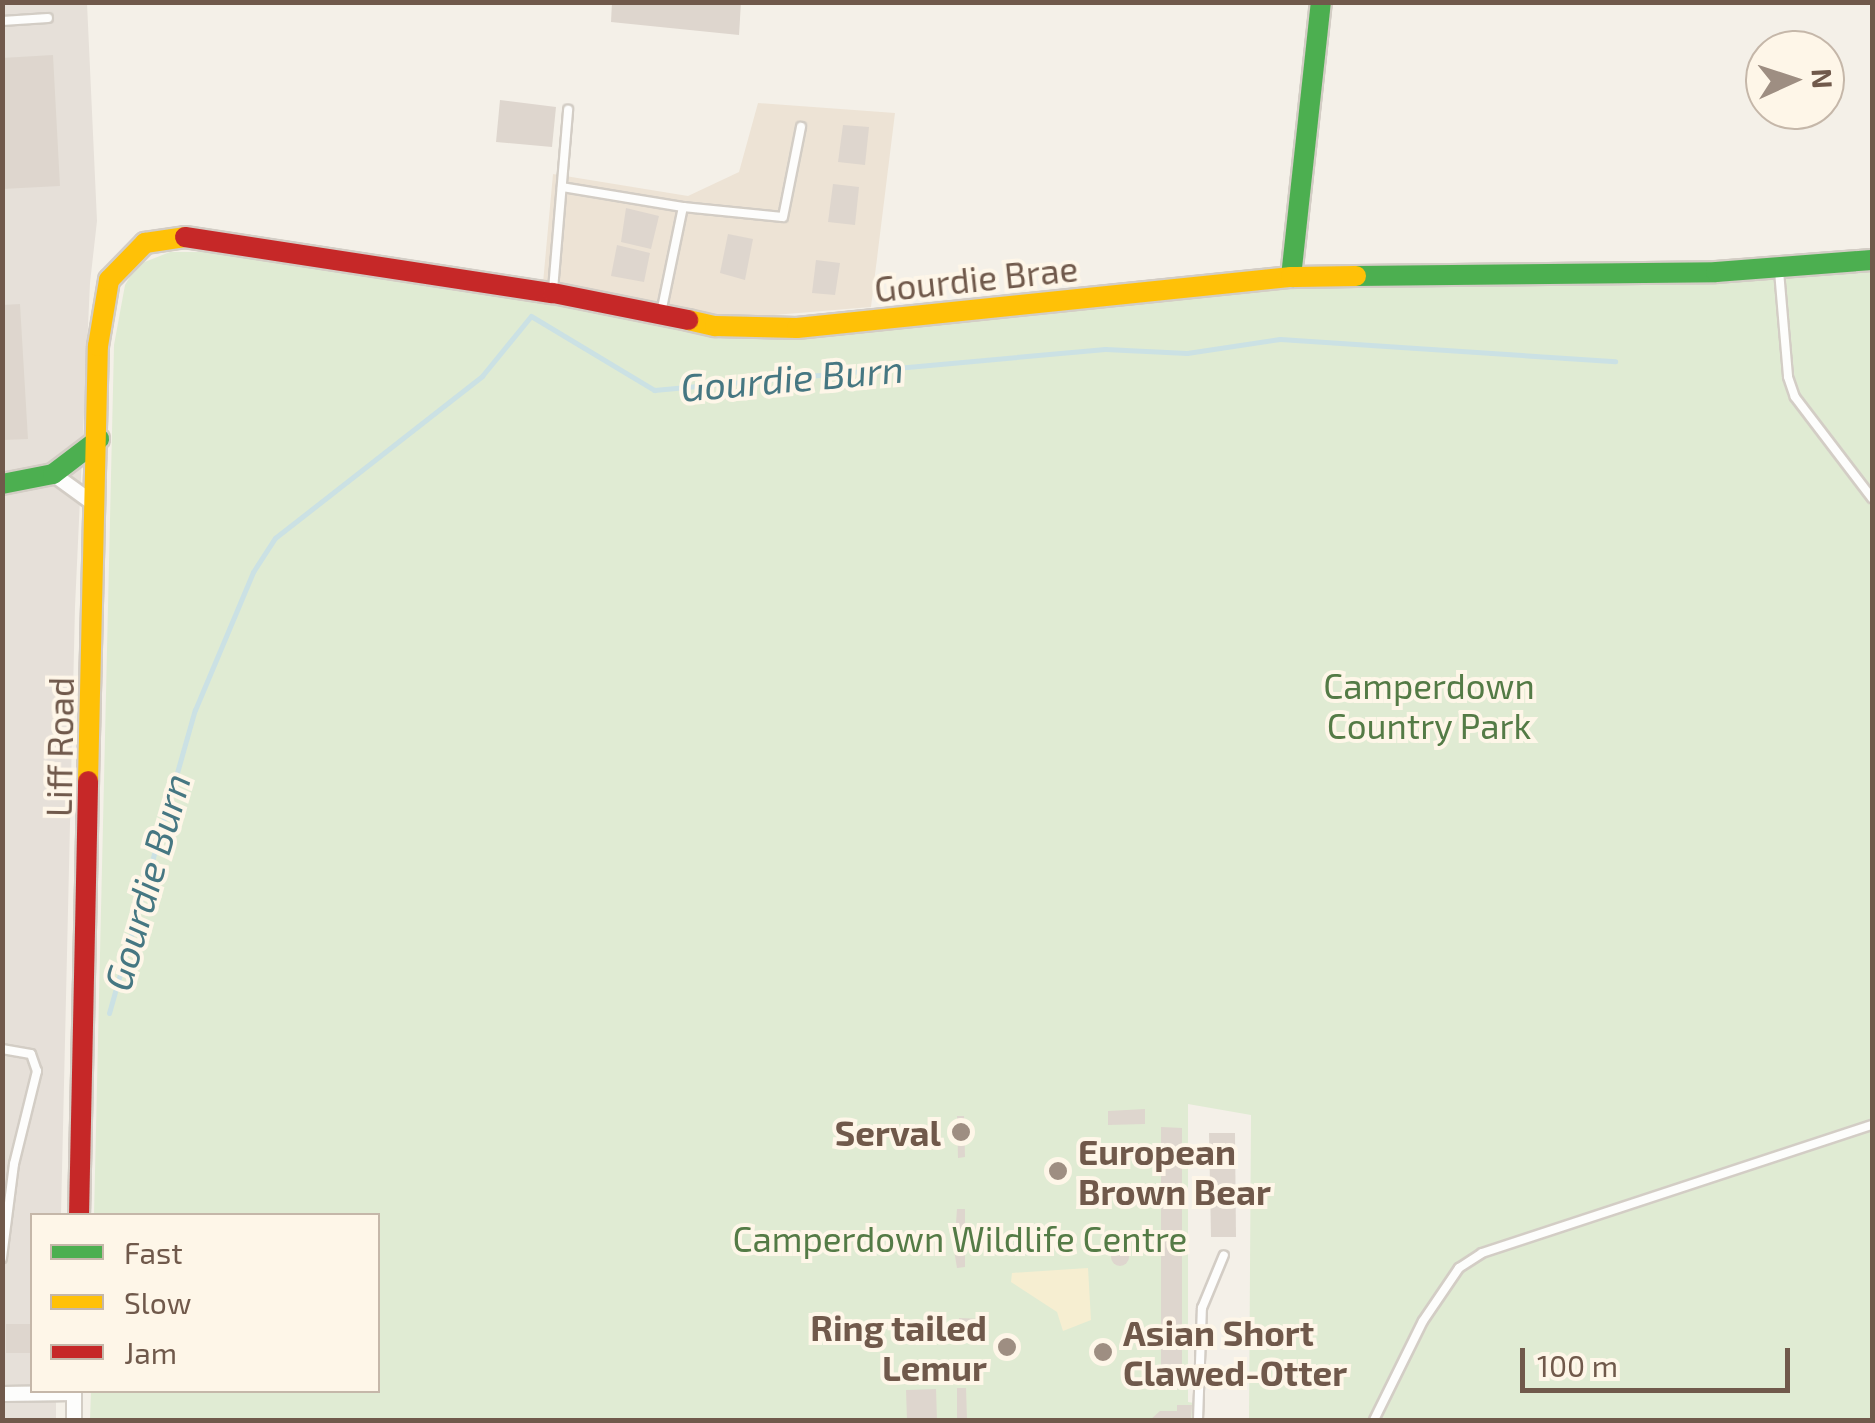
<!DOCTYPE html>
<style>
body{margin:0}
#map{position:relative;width:1875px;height:1423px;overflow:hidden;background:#f4f0e8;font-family:"Exo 2",sans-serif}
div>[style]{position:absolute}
.residential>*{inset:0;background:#ede3d5}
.industrial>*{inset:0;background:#e6e0d9}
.green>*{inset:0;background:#e0ebd3}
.sand>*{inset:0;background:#f6eed1}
.stream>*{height:5px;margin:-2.5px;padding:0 2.5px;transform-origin:2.5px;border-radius:2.5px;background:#cbe1e4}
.building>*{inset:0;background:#ded6ce}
.round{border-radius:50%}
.roads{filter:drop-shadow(2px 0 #d3cdc5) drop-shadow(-2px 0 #d3cdc5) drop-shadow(0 2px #d3cdc5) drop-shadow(0 -2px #d3cdc5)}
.lane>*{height:8px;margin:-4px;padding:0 4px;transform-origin:4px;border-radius:4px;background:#fdfdfc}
.street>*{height:14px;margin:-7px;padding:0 7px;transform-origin:7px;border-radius:7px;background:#fdfdfc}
.fast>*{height:20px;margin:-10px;padding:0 10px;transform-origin:10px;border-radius:10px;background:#4caf50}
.slow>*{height:20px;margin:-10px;padding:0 10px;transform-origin:10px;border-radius:10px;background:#ffc107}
.jam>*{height:20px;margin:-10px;padding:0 10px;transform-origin:10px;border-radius:10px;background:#c62828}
.dots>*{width:28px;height:28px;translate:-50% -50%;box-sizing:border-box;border:5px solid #fef6e8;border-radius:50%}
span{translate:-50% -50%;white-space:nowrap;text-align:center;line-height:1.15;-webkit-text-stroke:8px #fef6e8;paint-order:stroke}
.street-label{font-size:35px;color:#70594b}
.park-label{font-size:35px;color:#547b46}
.poi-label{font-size:35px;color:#70594b;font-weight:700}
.right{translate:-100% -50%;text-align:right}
.left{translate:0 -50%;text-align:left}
.water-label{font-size:38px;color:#467782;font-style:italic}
.frame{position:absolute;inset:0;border:5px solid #70594b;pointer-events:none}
.legend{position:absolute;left:30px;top:1213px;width:350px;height:180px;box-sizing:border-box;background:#fef6e8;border:2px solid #c5b7a9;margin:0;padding:12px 18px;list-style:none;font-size:30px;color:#70594b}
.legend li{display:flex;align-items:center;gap:20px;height:50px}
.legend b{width:50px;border:2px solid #c5b7a9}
.north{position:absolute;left:1745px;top:30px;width:100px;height:100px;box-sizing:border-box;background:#fef6e8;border:2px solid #c5b7a9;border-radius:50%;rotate:87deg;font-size:28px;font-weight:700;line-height:40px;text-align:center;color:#70594b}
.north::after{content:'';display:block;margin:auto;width:35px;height:45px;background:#9e8e82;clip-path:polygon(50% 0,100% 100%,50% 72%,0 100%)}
.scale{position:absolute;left:1520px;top:1348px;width:270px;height:45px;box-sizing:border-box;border:5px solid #70594b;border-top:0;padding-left:12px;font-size:30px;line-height:35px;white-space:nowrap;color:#70594b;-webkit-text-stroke:8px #fef6e8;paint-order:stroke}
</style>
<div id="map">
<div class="residential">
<i style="clip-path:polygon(758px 103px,895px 113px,871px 307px,738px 318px,543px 283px,553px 174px,688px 196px,739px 172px)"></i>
</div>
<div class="industrial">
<i style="clip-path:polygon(3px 3px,87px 3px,97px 221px,90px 283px,75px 607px,61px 1215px,32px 1216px,32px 1390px,56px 1391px,56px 1420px,3px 1420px)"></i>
</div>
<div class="green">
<i style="clip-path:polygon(170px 252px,226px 252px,553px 293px,715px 326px,1291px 277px,1872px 269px,1872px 1420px,1249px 1420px,1251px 1115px,1188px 1104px,1188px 1402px,1194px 1403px,1194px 1420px,90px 1420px,91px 1391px,378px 1390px,378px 1216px,94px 1215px,114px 345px,125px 285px,137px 265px)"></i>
</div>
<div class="sand">
<i style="clip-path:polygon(1088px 1268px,1091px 1320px,1063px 1331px,1057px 1312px,1011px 1282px,1012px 1273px)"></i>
</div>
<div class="stream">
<i style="left:109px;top:1013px;width:315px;rotate:-74.2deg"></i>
<i style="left:195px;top:710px;width:150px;rotate:-67.2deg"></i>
<i style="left:253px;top:572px;width:40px;rotate:-57.1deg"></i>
<i style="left:275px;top:538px;width:263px;rotate:-38deg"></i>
<i style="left:482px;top:376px;width:77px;rotate:-50.8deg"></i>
<i style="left:531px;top:316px;width:144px;rotate:31deg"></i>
<i style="left:654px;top:390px;width:453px;rotate:-5.2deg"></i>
<i style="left:1105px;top:349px;width:82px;rotate:2.8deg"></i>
<i style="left:1187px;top:353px;width:94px;rotate:-8.6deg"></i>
<i style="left:1280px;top:339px;width:336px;rotate:3.8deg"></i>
</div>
<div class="building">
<i style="clip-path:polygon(612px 2px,741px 2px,739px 35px,611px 22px)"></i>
<i style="clip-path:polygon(53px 55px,60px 186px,2px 189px,2px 58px)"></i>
<i style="clip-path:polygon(500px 100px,556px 107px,552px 147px,496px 142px)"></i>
<i style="clip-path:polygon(843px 125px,869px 127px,865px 165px,838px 162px)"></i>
<i style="clip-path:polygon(833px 184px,859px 187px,855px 225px,828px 222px)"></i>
<i style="clip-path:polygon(626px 208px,659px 216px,651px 249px,621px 242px)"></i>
<i style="clip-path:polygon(728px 234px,753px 239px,745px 280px,720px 273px)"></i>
<i style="clip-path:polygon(617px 245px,650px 253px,644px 282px,611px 276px)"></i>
<i style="clip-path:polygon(816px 260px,840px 263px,835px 295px,812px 293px)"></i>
<i style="clip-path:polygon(20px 304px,28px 439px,3px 440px,3px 305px)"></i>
<i style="clip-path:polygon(1145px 1109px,1145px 1124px,1108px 1125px,1108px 1111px)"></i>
<i style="clip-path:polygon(957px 1116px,964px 1116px,965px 1157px,958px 1158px)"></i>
<i style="clip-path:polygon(1161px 1127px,1182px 1128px,1182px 1371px,1161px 1371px)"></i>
<i style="clip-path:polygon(1209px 1133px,1235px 1133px,1236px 1237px,1211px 1237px)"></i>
<i style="clip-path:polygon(957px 1209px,965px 1209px,965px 1267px,957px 1268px,954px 1250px)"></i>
<i class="round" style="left:1111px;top:1248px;width:18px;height:18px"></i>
<i style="clip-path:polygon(959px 1318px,984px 1319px,984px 1339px,959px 1338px)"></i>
<i style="clip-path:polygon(6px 1324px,32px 1324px,32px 1353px,6px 1353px)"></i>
<i style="clip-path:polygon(957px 1388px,966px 1388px,967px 1420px,957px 1420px)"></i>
<i style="clip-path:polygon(936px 1389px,937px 1420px,907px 1420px,906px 1390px)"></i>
<i style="clip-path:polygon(1177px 1405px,1192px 1405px,1191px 1420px,1150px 1420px,1160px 1411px,1177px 1411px)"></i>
</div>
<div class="roads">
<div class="lane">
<i style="left:2px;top:21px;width:46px;rotate:-3.7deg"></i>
<i style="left:562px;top:187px;width:123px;rotate:9.4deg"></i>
<i style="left:1779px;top:271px;width:106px;rotate:85.1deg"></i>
<i style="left:1788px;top:377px;width:21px;rotate:71deg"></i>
<i style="left:1795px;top:397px;width:127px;rotate:52.7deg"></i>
<i style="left:553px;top:290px;width:181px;rotate:-85.2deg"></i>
<i style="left:661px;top:313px;width:108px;rotate:-78.3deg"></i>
<i style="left:683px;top:207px;width:100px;rotate:5.7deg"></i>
<i style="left:783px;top:217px;width:92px;rotate:-78.7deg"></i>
<i style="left:2px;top:1049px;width:29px;rotate:10deg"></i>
<i style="left:31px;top:1054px;width:18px;rotate:71deg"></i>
<i style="left:37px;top:1071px;width:96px;rotate:103.9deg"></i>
<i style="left:14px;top:1164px;width:95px;rotate:97.3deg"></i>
<i style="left:1198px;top:1420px;width:112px;rotate:-88deg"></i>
<i style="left:1202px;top:1308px;width:57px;rotate:-67.5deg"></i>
<i style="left:1374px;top:1420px;width:110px;rotate:-63.7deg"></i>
<i style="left:1423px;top:1321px;width:64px;rotate:-55.8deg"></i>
<i style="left:1459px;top:1268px;width:27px;rotate:-33deg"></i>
<i style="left:1482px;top:1253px;width:410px;rotate:-18.2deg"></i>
</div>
<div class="street">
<i style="left:53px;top:474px;width:54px;rotate:36deg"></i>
<i style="left:2px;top:1394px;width:72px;rotate:-0.8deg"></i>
<i style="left:74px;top:1420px;width:30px;rotate:-90deg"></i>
</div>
<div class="fast">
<i style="left:1356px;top:276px;width:360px;rotate:-0.6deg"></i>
<i style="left:1716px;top:272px;width:156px;rotate:-4.4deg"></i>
<i style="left:1291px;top:277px;width:277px;rotate:-83.8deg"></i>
<i style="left:2px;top:484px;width:52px;rotate:-11.1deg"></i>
<i style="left:53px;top:474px;width:58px;rotate:-37.3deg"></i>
</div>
<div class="slow">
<i style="left:688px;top:320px;width:28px;rotate:13deg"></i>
<i style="left:715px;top:326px;width:82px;rotate:1.4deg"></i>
<i style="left:797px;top:328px;width:497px;rotate:-5.9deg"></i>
<i style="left:1291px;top:277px;width:65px;rotate:-0.9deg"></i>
<i style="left:88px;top:781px;width:435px;rotate:-88.7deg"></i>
<i style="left:98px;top:346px;width:67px;rotate:-80.5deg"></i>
<i style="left:109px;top:280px;width:52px;rotate:-45.8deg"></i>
<i style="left:145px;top:243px;width:40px;rotate:-8.5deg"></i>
</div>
<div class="jam">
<i style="left:185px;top:237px;width:372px;rotate:8.7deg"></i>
<i style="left:553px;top:293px;width:138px;rotate:11.3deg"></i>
<i style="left:79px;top:1216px;width:435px;rotate:-88.8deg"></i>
</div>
</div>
<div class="dots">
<i style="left:961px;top:1132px;background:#9e8e82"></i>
<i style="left:1058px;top:1171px;background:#9e8e82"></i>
<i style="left:1007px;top:1347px;background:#9e8e82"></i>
<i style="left:1103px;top:1352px;background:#9e8e82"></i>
</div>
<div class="street-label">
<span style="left:976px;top:278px;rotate:-6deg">Gourdie Brae</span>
<span style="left:59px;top:747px;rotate:-89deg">Liff Road</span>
</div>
<div class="park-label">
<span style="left:1429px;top:705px">Camperdown<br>Country Park</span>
<span style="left:960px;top:1238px">Camperdown Wildlife Centre</span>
</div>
<div class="poi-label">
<span class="right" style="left:941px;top:1132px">Serval</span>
<span class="left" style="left:1078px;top:1171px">European<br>Brown Bear</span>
<span class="right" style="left:987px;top:1347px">Ring tailed<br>Lemur</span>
<span class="left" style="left:1123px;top:1352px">Asian Short<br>Clawed-Otter</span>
</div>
<div class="water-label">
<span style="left:792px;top:378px;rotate:-5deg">Gourdie Burn</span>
<span style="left:147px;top:882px;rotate:-74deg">Gourdie Burn</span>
</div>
<div class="frame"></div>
<ul class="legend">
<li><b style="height:12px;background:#4caf50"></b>Fast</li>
<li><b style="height:12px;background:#ffc107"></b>Slow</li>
<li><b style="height:12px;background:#c62828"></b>Jam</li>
</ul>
<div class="north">N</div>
<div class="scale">100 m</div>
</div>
